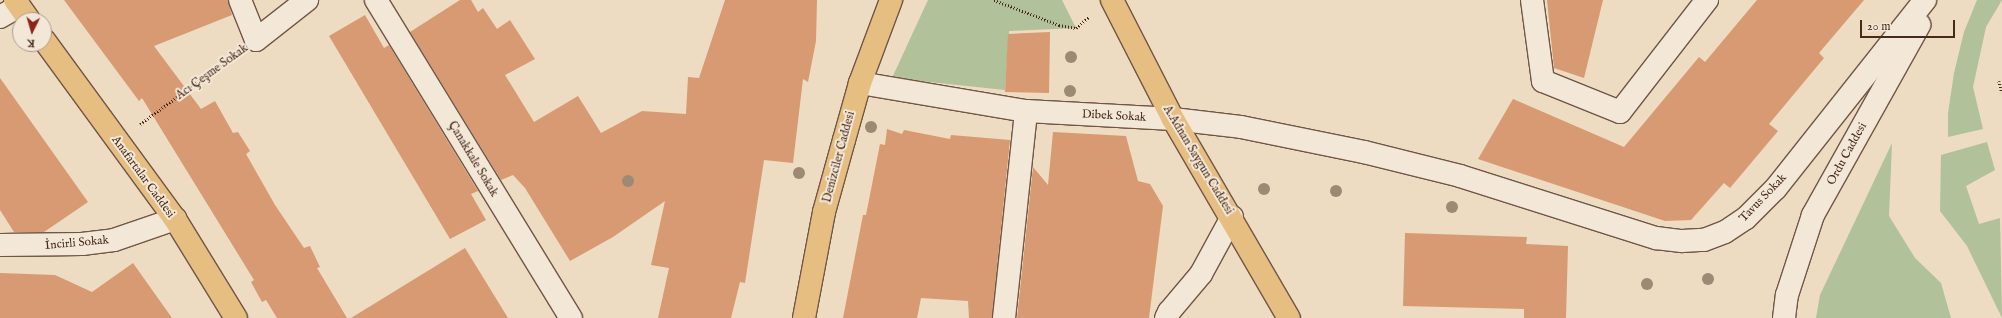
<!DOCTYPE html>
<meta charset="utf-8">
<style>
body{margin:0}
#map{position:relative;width:2002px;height:318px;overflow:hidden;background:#eddbc2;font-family:"IM FELL English",serif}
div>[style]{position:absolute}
.green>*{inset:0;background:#b1c199}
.building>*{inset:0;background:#d79a73}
.path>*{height:2.5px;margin-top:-1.25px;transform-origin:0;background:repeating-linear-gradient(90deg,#482a1c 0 1px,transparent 0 3px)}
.roads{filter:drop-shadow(1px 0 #715646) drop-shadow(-1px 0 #715646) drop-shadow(0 1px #715646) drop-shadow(0 -1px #715646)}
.minor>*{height:22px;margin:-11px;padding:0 11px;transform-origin:11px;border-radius:11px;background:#f3e8d7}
.major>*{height:22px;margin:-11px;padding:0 11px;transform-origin:11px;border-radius:11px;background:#e6be81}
.trees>*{width:12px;height:12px;margin:-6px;border-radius:50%;background:#9e8a74}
span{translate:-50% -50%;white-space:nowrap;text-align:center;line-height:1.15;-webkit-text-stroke:4px #f3e8d7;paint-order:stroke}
.street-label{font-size:12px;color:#482a1c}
.north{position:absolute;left:12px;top:12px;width:40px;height:40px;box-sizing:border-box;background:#f3e8d7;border:1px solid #af9c8c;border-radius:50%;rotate:185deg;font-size:11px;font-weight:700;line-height:16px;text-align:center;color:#482a1c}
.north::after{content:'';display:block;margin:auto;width:14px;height:18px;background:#8f2418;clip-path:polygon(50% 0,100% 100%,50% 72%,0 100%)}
.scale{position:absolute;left:1860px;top:20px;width:95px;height:18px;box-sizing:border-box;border:2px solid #482a1c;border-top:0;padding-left:5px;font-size:12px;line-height:14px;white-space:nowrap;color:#482a1c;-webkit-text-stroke:3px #f3e8d7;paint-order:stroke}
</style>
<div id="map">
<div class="green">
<i style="clip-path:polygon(928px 0,1062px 0,1076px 28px,1009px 31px,1005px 90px,892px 78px)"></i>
<i style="clip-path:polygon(1977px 0,2002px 0,1986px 27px,1973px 87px,1983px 129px,1948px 137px,1948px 113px,1954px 73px,1964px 32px)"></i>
<i style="clip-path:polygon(1987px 142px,1995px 170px,1966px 186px,1979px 224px,2000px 218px,2002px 318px,1967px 246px,1940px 211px,1941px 155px)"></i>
<i style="clip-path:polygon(1892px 143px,1889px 216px,1915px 258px,1941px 283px,1951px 318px,1816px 318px,1820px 295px)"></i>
</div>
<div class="building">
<i style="clip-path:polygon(64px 0,228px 0,232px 15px,154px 46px,201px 109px,215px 101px,233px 133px,238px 132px,250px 151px,246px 154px,275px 205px,304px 248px,310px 246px,320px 267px,317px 268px,347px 318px,277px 318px,266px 300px,262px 302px,251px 282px,254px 280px,142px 98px,139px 101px)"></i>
<i style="clip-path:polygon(460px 0,471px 0,478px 12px,483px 8px,497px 29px,510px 20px,535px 59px,505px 75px,534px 122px,578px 96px,601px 133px,642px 111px,686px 114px,688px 77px,699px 78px,725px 0,817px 0,816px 41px,808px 82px,803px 79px,793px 163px,764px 160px,745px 283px,740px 282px,731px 318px,658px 318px,669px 268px,651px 265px,665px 201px,613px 237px,570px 261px,525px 188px,513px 175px,501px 180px,410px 32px)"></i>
<i style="clip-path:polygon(1547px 0,1603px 0,1584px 78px,1554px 68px)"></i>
<i style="clip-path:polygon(1757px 0,1864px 0,1819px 53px,1824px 58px,1769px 124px,1778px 131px,1730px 188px,1724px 183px,1691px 220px,1665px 221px,1478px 159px,1513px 99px,1624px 147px,1699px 57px,1705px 62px)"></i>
<i style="clip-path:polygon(365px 15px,384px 48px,389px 45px,478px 191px,471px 194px,486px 220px,450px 239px,329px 36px)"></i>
<i style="clip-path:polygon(1050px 32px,1049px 93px,1005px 92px,1008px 34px)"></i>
<i style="clip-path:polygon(0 78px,88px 202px,44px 232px,14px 232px,0 210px)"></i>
<i style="clip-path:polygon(887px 129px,902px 134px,904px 130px,950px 139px,951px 135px,1010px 140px,992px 318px,969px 318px,968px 301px,921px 298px,917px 318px,843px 318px,863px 215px,866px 215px,880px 144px,885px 145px)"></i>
<i style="clip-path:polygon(1053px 132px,1126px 136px,1138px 181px,1150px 184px,1163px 206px,1149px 318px,1017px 318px,1033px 167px,1048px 185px)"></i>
<i style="clip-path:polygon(1405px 233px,1527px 237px,1526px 244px,1568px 246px,1566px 318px,1524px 318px,1524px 309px,1403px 306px)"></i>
<i style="clip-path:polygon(465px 248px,508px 318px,351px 318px)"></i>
<i style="clip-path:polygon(133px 263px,172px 318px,0 318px,0 273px,55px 275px,92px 292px)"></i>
</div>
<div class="path">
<i style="left:994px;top:0;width:70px;rotate:21deg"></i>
<i style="left:1059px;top:25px;width:17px;rotate:10deg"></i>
<i style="left:1076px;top:28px;width:18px;rotate:-41deg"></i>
<i style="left:1999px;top:81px;width:12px;rotate:76deg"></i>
<i style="left:140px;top:124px;width:115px;rotate:-36.2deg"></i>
</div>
<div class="roads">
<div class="minor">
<i style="left:240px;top:0;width:43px;rotate:68.2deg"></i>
<i style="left:256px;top:40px;width:65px;rotate:-38.1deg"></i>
<i style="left:376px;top:0;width:373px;rotate:58.5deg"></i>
<i style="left:1532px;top:0;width:82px;rotate:82.3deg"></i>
<i style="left:1543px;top:81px;width:83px;rotate:21.9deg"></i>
<i style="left:1620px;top:112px;width:142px;rotate:-52.2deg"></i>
<i style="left:0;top:17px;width:22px;rotate:-30deg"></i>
<i style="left:860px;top:83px;width:168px;rotate:9.6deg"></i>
<i style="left:1026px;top:111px;width:147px;rotate:3.1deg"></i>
<i style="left:1173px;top:119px;width:68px;rotate:6.7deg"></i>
<i style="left:1241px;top:127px;width:126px;rotate:11.5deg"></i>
<i style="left:1364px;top:152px;width:99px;rotate:14deg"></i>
<i style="left:1460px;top:176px;width:206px;rotate:17.6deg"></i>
<i style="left:1656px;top:238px;width:26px;rotate:7deg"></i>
<i style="left:1682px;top:241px;width:22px;rotate:-3deg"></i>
<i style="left:1704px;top:240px;width:22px;rotate:-21deg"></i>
<i style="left:1725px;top:232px;width:25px;rotate:-34deg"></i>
<i style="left:1746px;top:218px;width:42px;rotate:-45deg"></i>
<i style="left:1776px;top:188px;width:240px;rotate:-51.6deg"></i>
<i style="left:0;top:245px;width:82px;rotate:-0.7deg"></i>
<i style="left:82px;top:244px;width:32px;rotate:-7deg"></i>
<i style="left:114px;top:240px;width:65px;rotate:-19deg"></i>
<i style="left:1004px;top:318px;width:208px;rotate:-83.9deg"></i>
<i style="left:1166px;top:318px;width:7px;rotate:-63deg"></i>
<i style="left:1169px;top:312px;width:50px;rotate:-49.9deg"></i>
<i style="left:1201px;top:274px;width:65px;rotate:-61.5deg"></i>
<i style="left:1784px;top:318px;width:23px;rotate:-83deg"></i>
<i style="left:1787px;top:295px;width:84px;rotate:-72deg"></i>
<i style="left:1813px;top:215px;width:218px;rotate:-60.8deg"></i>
</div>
<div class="major">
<i style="left:15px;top:0;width:24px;rotate:55deg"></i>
<i style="left:1112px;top:0;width:134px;rotate:62.9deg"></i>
<i style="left:1173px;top:119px;width:230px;rotate:59.8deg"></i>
<i style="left:44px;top:40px;width:222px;rotate:53.8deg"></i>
<i style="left:175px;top:219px;width:116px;rotate:58.4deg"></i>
<i style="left:804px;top:318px;width:108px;rotate:-79.3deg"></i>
<i style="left:824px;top:212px;width:75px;rotate:-74.5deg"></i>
<i style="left:844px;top:140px;width:59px;rotate:-74.3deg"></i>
<i style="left:860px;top:83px;width:89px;rotate:-69.5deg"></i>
</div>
</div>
<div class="trees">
<i style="left:1071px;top:57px"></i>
<i style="left:1070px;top:91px"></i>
<i style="left:871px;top:127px"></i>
<i style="left:799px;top:173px"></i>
<i style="left:628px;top:181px"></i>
<i style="left:1264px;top:189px"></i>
<i style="left:1336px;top:191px"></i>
<i style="left:1452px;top:207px"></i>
<i style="left:1708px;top:279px"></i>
<i style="left:1647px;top:284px"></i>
</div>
<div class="street-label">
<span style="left:212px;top:72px;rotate:-36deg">Acı Çeşme Sokak</span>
<span style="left:1114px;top:116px;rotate:3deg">Dibek Sokak</span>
<span style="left:1847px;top:154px;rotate:-61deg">Ordu Caddesi</span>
<span style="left:839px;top:157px;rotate:-75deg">Denizciler Caddesi</span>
<span style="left:473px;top:159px;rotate:59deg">Çanakkale Sokak</span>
<span style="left:1198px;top:160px;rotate:59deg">A.Adnan Saygun Caddesi</span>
<span style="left:143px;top:177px;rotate:54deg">Anafartalar Caddesi</span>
<span style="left:1763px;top:198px;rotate:-46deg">Tavus Sokak</span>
<span style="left:77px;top:243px;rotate:-5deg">İncirli Sokak</span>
</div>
<div class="north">K</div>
<div class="scale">20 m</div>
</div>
